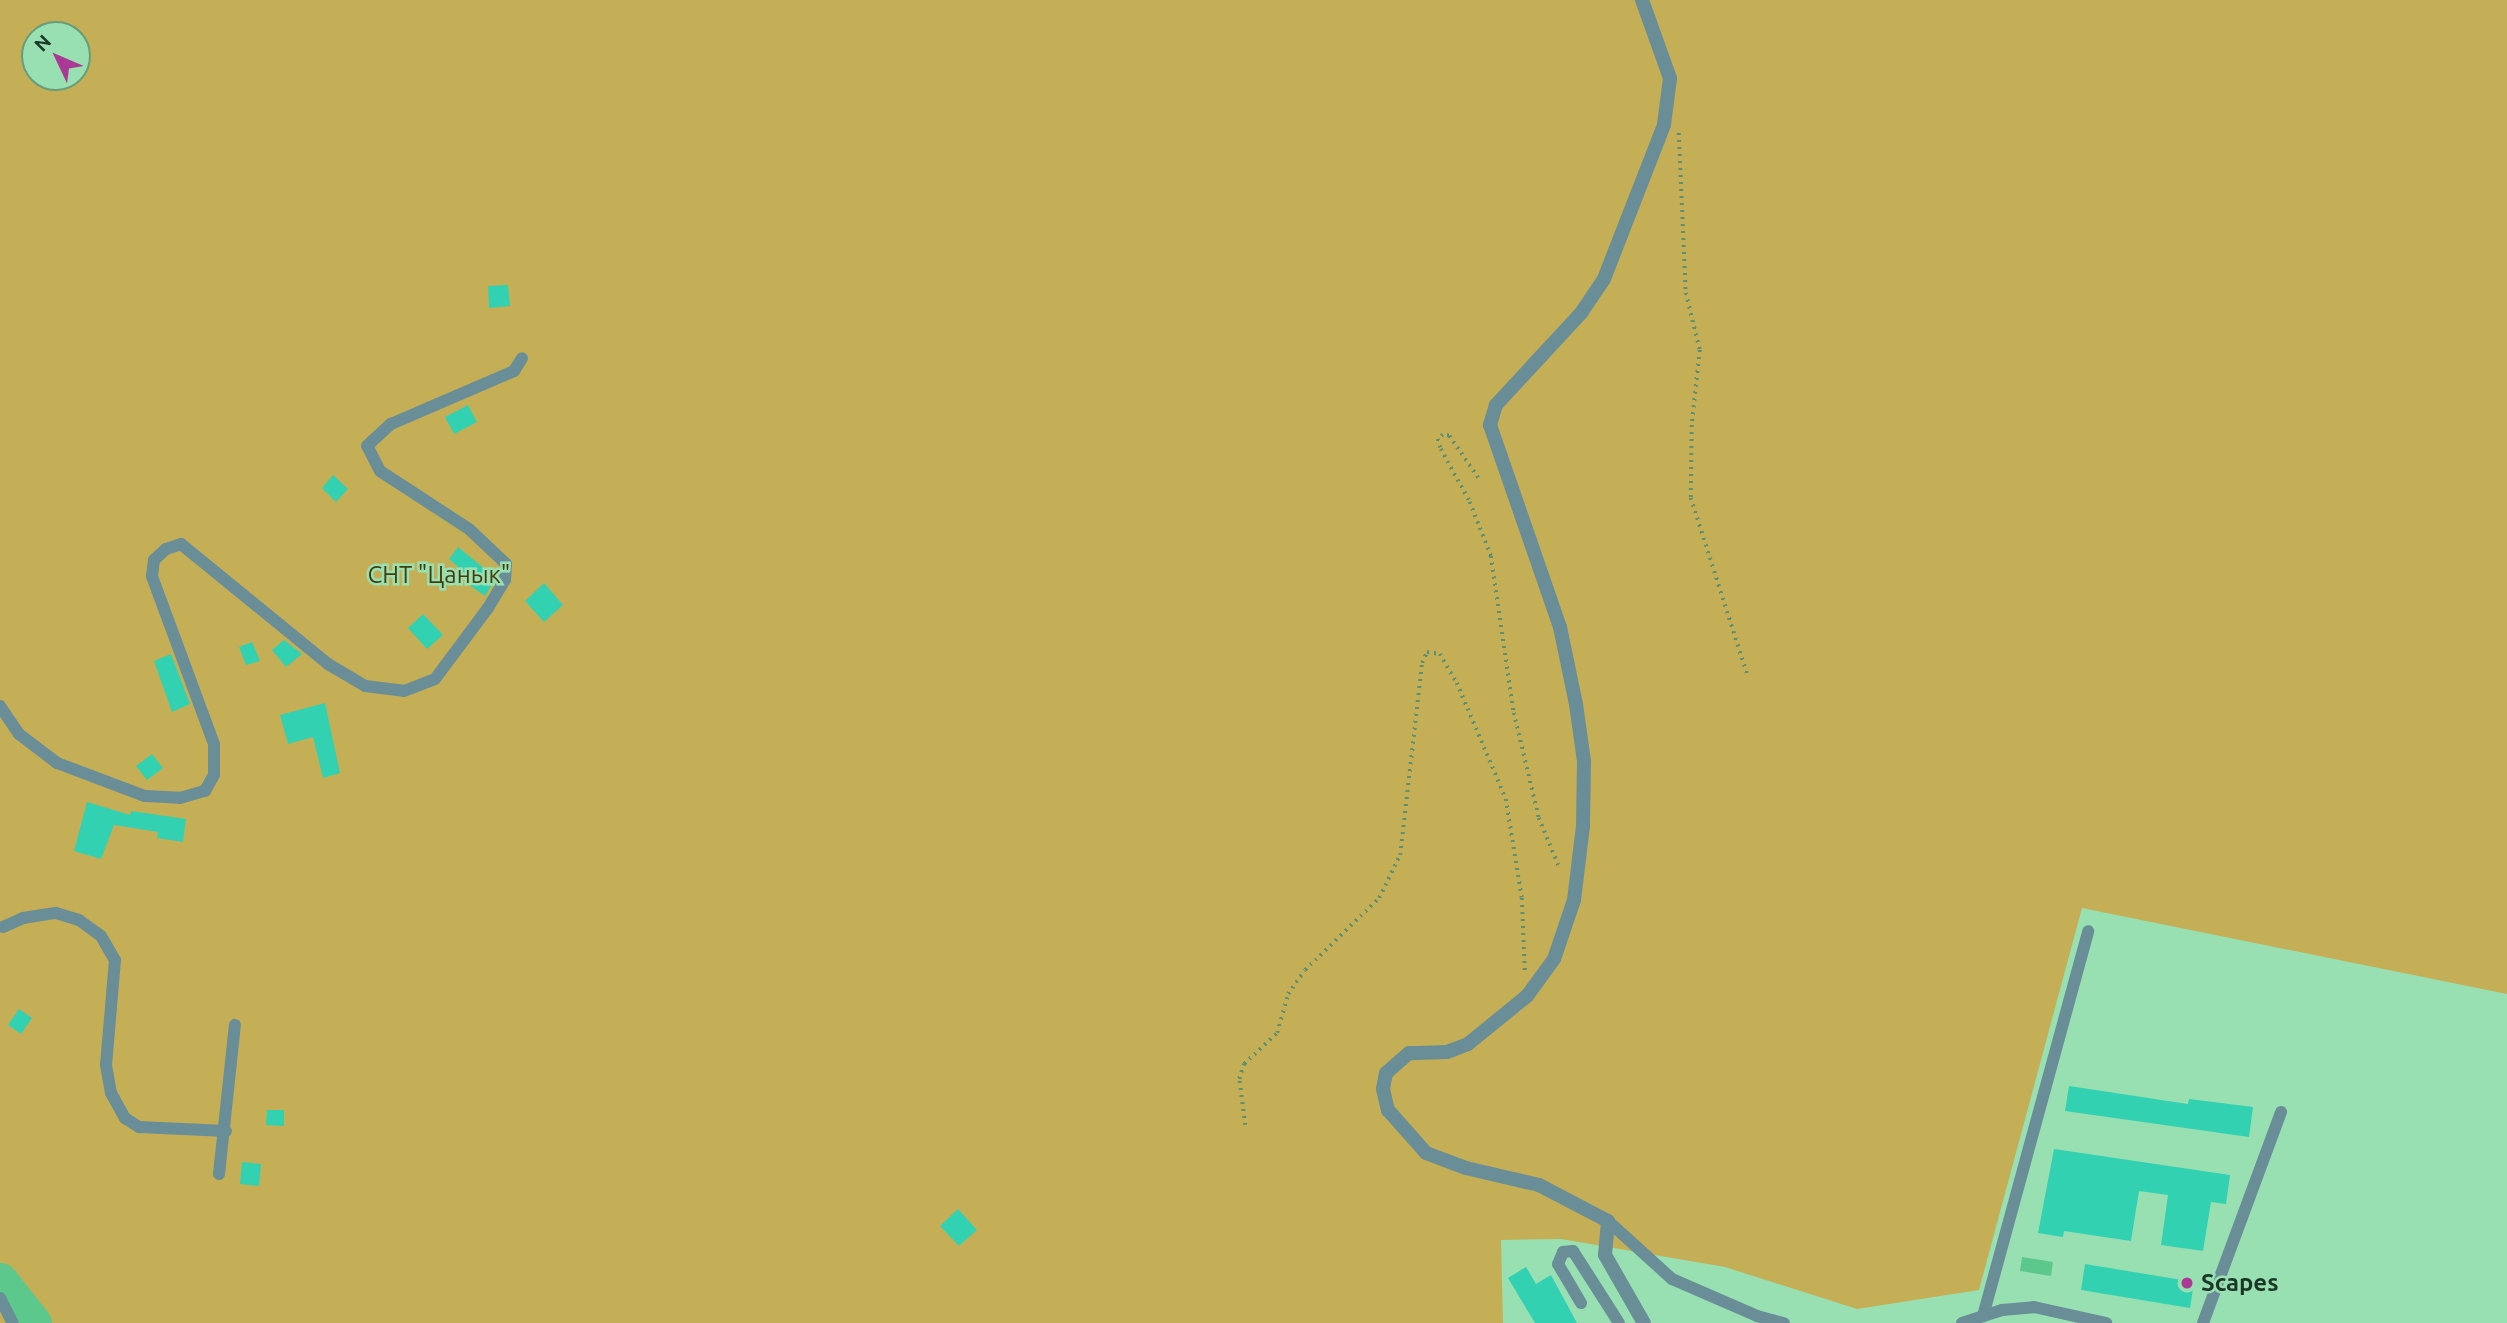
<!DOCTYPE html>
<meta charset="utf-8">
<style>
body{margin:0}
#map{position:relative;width:2507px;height:1323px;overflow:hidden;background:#98e0b2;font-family:Ubuntu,sans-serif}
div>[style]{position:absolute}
.green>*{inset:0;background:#c4af56}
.water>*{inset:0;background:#5dc88b}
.river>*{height:35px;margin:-17.5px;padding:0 17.5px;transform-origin:17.5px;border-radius:17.5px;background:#5dc88b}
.building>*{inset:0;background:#32d1b2}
.path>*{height:3.5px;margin-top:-1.75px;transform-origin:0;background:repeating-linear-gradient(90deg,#5d9070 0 2px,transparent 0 7px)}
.service>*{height:12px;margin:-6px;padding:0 6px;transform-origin:6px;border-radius:6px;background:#698e98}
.minor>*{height:14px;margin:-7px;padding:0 7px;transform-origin:7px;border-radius:7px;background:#698e98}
.dots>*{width:19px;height:19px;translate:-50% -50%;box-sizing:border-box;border:4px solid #98e0b2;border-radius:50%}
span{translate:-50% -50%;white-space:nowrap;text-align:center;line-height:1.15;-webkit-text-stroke:5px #98e0b2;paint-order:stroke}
.park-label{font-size:24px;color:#473c0c}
.poi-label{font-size:24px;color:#1b3827;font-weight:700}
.left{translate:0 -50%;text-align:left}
.north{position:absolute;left:21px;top:21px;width:70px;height:70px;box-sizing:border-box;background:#98e0b2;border:2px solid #669d7a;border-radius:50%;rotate:314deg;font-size:19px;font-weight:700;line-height:28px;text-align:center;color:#1b3827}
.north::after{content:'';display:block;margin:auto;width:24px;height:32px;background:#a93995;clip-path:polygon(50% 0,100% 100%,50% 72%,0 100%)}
</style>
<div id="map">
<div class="green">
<i style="clip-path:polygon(evenodd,0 0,2507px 0,2507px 994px,2082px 908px,1979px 1290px,1857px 1309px,1725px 1267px,1561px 1239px,1501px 1240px,1503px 1323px,0 1323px,0 0,35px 35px,77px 35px,77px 77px,35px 77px,35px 35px)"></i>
</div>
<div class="water">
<i style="clip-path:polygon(2022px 1257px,2053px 1262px,2051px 1276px,2020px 1271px)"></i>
</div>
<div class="river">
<i style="left:0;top:1280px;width:55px;rotate:51.7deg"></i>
</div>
<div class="building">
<i style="clip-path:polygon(508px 285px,510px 306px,489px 308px,488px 286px)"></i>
<i style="clip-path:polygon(468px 405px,477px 422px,454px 434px,445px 417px)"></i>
<i style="clip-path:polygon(333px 475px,348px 489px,336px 502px,322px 488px)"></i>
<i style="clip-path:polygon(458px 547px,496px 578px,485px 596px,465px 582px,469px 577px,449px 559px)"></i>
<i style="clip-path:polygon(544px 583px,563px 605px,544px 622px,525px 601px)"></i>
<i style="clip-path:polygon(423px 614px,443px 635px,427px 649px,408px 628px)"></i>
<i style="clip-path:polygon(284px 640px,302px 654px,286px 667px,272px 650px)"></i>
<i style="clip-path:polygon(252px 642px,260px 661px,246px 665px,239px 647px)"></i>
<i style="clip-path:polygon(171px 654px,190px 704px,172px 712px,154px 661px)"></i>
<i style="clip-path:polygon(325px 703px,340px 773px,323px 778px,313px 737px,288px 744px,280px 715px)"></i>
<i style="clip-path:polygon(152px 754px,163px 768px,147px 780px,136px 766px)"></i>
<i style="clip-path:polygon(87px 802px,130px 815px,131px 811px,186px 819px,183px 842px,157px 838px,158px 832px,114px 825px,101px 859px,74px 851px)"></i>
<i style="clip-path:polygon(19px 1009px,32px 1018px,21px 1034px,8px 1025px)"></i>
<i style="clip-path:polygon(2069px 1086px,2188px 1104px,2189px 1099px,2253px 1107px,2249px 1137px,2065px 1111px)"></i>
<i style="clip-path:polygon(267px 1110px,284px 1110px,284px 1126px,266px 1125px)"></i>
<i style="clip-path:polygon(2054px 1149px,2230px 1175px,2226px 1204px,2211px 1202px,2203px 1251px,2161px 1245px,2168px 1195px,2139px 1191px,2131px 1241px,2064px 1231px,2063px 1237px,2038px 1233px)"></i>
<i style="clip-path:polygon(242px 1162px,261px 1164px,259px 1186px,240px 1184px)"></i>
<i style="clip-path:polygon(958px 1209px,977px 1230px,959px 1246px,940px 1226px)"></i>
<i style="clip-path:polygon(2085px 1264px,2194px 1282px,2190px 1308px,2081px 1290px)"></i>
<i style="clip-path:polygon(1526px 1267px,1536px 1284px,1551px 1275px,1577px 1323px,1535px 1323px,1508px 1278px)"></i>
</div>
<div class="path">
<i style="left:1679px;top:133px;width:160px;rotate:87.5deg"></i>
<i style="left:1686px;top:293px;width:59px;rotate:76.2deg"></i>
<i style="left:1700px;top:350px;width:75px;rotate:96.1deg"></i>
<i style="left:1692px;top:425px;width:73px;rotate:90.8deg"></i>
<i style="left:1691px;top:498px;width:184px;rotate:72.3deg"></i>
<i style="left:1478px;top:478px;width:51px;rotate:-124.6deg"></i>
<i style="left:1449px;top:436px;width:6px;rotate:-171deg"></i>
<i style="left:1443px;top:435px;width:6px;rotate:141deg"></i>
<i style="left:1438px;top:439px;width:10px;rotate:73deg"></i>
<i style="left:1441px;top:449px;width:60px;rotate:61.3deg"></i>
<i style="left:1470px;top:502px;width:58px;rotate:68.7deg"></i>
<i style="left:1491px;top:556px;width:159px;rotate:81.7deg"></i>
<i style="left:1514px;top:713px;width:108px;rotate:76.6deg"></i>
<i style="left:1539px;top:818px;width:55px;rotate:67.6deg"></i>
<i style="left:1245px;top:1125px;width:46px;rotate:-97.4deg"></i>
<i style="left:1239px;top:1079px;width:16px;rotate:-72deg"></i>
<i style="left:1244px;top:1064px;width:45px;rotate:-43.2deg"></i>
<i style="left:1277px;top:1033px;width:41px;rotate:-74.2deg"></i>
<i style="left:1288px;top:994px;width:29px;rotate:-55deg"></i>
<i style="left:1305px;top:970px;width:103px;rotate:-44.2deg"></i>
<i style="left:1379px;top:898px;width:48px;rotate:-64deg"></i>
<i style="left:1400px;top:855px;width:193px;rotate:-83.5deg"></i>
<i style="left:1422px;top:663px;width:12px;rotate:-66deg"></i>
<i style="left:1427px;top:652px;width:13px;rotate:9deg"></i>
<i style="left:1440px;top:654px;width:34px;rotate:60deg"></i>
<i style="left:1457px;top:683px;width:126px;rotate:67.1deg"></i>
<i style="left:1506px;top:799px;width:100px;rotate:80.8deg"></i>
<i style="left:1522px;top:898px;width:73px;rotate:87.6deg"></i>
</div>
<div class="service">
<i style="left:0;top:706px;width:34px;rotate:56deg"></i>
<i style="left:19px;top:734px;width:48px;rotate:37.3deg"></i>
<i style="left:57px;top:763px;width:94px;rotate:20.6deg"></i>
<i style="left:145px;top:796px;width:35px;rotate:3deg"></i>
<i style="left:180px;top:798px;width:26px;rotate:-16deg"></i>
<i style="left:205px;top:791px;width:18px;rotate:-61deg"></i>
<i style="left:214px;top:775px;width:31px;rotate:-90deg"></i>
<i style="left:214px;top:744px;width:179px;rotate:-110.3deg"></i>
<i style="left:152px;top:576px;width:16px;rotate:-83deg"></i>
<i style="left:154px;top:560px;width:16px;rotate:-43deg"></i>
<i style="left:166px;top:549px;width:16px;rotate:-18deg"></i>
<i style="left:181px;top:544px;width:190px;rotate:39.2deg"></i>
<i style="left:328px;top:664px;width:43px;rotate:30.7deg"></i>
<i style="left:365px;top:686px;width:39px;rotate:7deg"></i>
<i style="left:404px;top:691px;width:33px;rotate:-21deg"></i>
<i style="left:435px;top:679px;width:89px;rotate:-53.3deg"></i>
<i style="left:488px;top:608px;width:33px;rotate:-59deg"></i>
<i style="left:505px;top:580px;width:16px;rotate:-86deg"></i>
<i style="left:506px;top:564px;width:51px;rotate:-136.6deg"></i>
<i style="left:469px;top:529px;width:106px;rotate:-146.9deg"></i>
<i style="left:380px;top:471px;width:28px;rotate:-117deg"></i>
<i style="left:367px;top:446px;width:33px;rotate:-43deg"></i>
<i style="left:391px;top:424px;width:134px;rotate:-23.3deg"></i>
<i style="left:514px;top:371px;width:15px;rotate:-58deg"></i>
<i style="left:3px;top:927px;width:22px;rotate:-24deg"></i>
<i style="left:23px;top:918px;width:33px;rotate:-9deg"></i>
<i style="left:56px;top:913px;width:24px;rotate:17deg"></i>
<i style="left:79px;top:920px;width:27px;rotate:36deg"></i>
<i style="left:101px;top:936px;width:28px;rotate:60deg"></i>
<i style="left:115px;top:960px;width:105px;rotate:94.9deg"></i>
<i style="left:106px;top:1065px;width:28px;rotate:80deg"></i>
<i style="left:111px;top:1093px;width:29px;rotate:61deg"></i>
<i style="left:125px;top:1118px;width:17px;rotate:33deg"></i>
<i style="left:139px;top:1127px;width:87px;rotate:2.6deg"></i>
<i style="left:219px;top:1174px;width:150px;rotate:-83.9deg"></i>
<i style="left:1608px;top:1221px;width:86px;rotate:42.2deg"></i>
<i style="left:1672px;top:1279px;width:93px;rotate:23.5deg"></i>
<i style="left:1757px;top:1316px;width:28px;rotate:15deg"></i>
<i style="left:0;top:1298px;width:28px;rotate:63deg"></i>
<i style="left:1581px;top:1303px;width:45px;rotate:-120.5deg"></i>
<i style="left:1558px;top:1264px;width:13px;rotate:-67deg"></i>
<i style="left:1563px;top:1252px;width:10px;rotate:-6deg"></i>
<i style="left:1573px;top:1251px;width:85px;rotate:57.4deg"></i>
<i style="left:1983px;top:1316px;width:399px;rotate:-74.7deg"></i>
<i style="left:1962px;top:1323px;width:42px;rotate:-18deg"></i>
<i style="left:2002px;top:1310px;width:32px;rotate:-5deg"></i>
<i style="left:2034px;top:1307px;width:74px;rotate:12.5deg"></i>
<i style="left:2203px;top:1323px;width:225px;rotate:-69.7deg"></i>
</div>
<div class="minor">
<i style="left:1642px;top:0;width:83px;rotate:70.3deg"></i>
<i style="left:1670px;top:78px;width:47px;rotate:97.3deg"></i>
<i style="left:1664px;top:125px;width:165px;rotate:111.3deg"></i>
<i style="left:1604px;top:279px;width:40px;rotate:124deg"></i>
<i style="left:1582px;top:312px;width:127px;rotate:132.8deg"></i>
<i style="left:1496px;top:405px;width:21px;rotate:107deg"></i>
<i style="left:1490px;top:425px;width:214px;rotate:70.9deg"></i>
<i style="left:1560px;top:627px;width:79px;rotate:78.3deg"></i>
<i style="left:1576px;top:704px;width:58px;rotate:82deg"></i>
<i style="left:1584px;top:761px;width:65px;rotate:90.9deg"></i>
<i style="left:1583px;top:826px;width:75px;rotate:96.9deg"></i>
<i style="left:1574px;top:900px;width:62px;rotate:108.7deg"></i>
<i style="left:1554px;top:959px;width:46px;rotate:126.1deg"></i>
<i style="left:1527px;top:996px;width:76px;rotate:140.9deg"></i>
<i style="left:1468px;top:1044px;width:22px;rotate:159deg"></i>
<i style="left:1447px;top:1052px;width:38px;rotate:178deg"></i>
<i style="left:1409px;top:1053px;width:30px;rotate:139deg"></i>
<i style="left:1386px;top:1073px;width:16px;rotate:101deg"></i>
<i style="left:1383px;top:1089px;width:22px;rotate:77deg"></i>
<i style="left:1388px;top:1110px;width:57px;rotate:48.5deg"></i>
<i style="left:1426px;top:1153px;width:43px;rotate:20.6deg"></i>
<i style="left:1466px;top:1168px;width:75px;rotate:13.1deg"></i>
<i style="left:1539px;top:1185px;width:78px;rotate:27.6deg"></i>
<i style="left:1608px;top:1221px;width:34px;rotate:95deg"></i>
<i style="left:1605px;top:1255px;width:78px;rotate:60.2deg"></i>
</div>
<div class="dots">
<i style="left:2187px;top:1283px;background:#a93995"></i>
</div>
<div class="park-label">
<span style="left:439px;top:575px">СНТ "Цанык"</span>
</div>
<div class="poi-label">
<span class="left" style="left:2201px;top:1283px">Scapes</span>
</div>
<div class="north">N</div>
</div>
